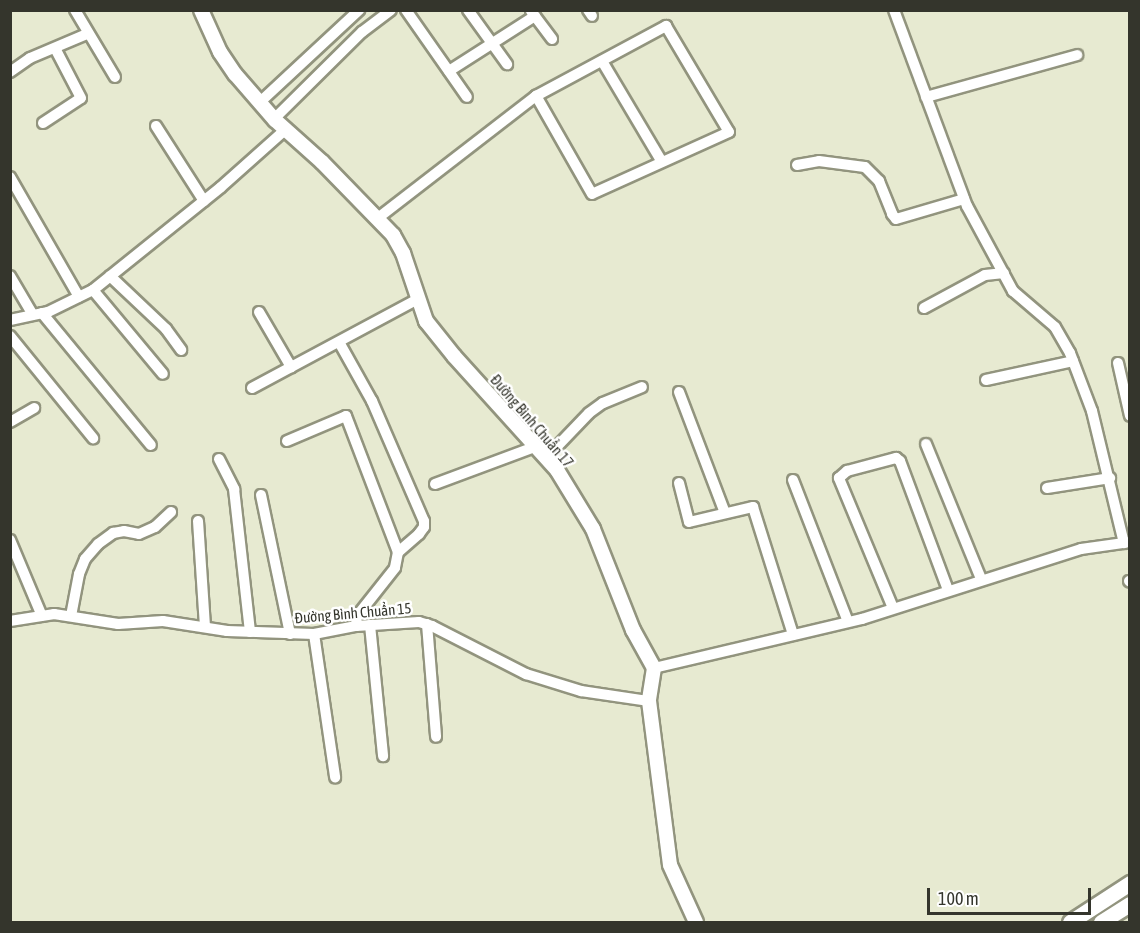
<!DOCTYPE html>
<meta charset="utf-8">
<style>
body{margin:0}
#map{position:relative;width:1140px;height:933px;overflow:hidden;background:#e7ead1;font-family:"Asap Condensed",sans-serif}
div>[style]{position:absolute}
.roads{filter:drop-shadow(2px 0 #92947e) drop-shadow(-2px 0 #92947e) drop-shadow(0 2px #92947e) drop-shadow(0 -2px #92947e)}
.minor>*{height:10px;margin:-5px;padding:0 5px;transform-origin:5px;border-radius:5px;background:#fff}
.tertiary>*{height:14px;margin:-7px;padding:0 7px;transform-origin:7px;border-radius:7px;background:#fff}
.secondary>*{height:15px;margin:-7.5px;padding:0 7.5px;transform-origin:7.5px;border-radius:7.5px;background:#fff}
span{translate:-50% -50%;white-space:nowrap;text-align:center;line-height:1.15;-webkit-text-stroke:5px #fff;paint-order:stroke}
.street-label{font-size:15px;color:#34352c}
.frame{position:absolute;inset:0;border:12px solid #34352c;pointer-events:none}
.scale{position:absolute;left:927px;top:888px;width:164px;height:27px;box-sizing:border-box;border:3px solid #34352c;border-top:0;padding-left:8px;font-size:18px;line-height:21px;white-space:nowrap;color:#34352c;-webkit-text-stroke:4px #fff;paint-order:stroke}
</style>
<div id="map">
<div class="roads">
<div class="minor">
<i style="left:75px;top:10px;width:78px;rotate:59.2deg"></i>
<i style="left:406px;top:10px;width:106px;rotate:55deg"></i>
<i style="left:468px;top:10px;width:67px;rotate:54.2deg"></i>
<i style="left:588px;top:10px;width:7px;rotate:56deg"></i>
<i style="left:894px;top:10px;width:209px;rotate:69.6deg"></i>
<i style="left:967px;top:206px;width:97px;rotate:61.6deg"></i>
<i style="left:1013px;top:291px;width:55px;rotate:40.6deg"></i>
<i style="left:1055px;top:327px;width:30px;rotate:60deg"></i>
<i style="left:1070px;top:353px;width:62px;rotate:69.2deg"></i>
<i style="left:1092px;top:411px;width:136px;rotate:76.4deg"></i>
<i style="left:531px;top:11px;width:35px;rotate:53deg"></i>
<i style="left:602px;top:61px;width:117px;rotate:59.3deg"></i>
<i style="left:449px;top:71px;width:102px;rotate:-32.6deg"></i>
<i style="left:10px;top:72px;width:24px;rotate:-35deg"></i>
<i style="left:30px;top:58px;width:62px;rotate:-22.8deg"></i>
<i style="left:926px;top:97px;width:157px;rotate:-15.5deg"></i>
<i style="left:259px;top:103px;width:137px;rotate:-42.9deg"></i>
<i style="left:274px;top:119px;width:124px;rotate:-44.7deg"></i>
<i style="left:362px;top:32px;width:36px;rotate:-37deg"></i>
<i style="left:43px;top:123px;width:45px;rotate:-33.3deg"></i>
<i style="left:81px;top:98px;width:56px;rotate:-117.5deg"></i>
<i style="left:156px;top:126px;width:89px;rotate:57.4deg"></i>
<i style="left:797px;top:165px;width:22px;rotate:-10deg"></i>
<i style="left:819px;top:161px;width:46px;rotate:7.4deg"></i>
<i style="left:865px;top:167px;width:20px;rotate:45deg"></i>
<i style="left:879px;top:181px;width:35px;rotate:68deg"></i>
<i style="left:892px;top:214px;width:6px;rotate:51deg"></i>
<i style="left:896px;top:219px;width:71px;rotate:-16.4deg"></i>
<i style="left:10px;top:177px;width:138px;rotate:60.1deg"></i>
<i style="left:378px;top:218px;width:200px;rotate:-37.7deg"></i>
<i style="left:536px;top:96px;width:148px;rotate:-28.3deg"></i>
<i style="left:666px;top:26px;width:123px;rotate:59.3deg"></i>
<i style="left:729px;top:132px;width:150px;rotate:155.7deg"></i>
<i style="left:592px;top:194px;width:113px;rotate:-119.7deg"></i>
<i style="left:10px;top:276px;width:45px;rotate:59.5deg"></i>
<i style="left:110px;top:276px;width:77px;rotate:43.4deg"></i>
<i style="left:166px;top:329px;width:26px;rotate:54deg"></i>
<i style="left:93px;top:290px;width:109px;rotate:50.2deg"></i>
<i style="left:924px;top:308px;width:69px;rotate:-28.4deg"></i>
<i style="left:985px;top:275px;width:19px;rotate:-6deg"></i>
<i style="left:259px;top:312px;width:64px;rotate:59.8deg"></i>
<i style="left:42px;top:313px;width:171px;rotate:50.5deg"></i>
<i style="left:10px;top:320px;width:39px;rotate:-12deg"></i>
<i style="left:48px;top:312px;width:50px;rotate:-26.1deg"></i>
<i style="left:93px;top:290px;width:164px;rotate:-38.8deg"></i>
<i style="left:221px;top:187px;width:86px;rotate:-41.7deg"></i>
<i style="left:10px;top:336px;width:132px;rotate:50.9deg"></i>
<i style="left:339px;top:342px;width:68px;rotate:60.8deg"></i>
<i style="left:372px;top:401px;width:131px;rotate:66.6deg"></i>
<i style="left:424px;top:521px;width:6px;rotate:90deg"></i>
<i style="left:424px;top:527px;width:9px;rotate:126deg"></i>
<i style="left:419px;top:534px;width:28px;rotate:139deg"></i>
<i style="left:1118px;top:363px;width:54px;rotate:77.2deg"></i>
<i style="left:986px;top:380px;width:89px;rotate:-12.3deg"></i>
<i style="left:252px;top:388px;width:188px;rotate:-28.2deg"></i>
<i style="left:679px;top:392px;width:129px;rotate:69.2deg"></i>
<i style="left:10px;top:422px;width:28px;rotate:-30deg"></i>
<i style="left:287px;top:441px;width:64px;rotate:-23deg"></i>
<i style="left:346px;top:416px;width:146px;rotate:69.1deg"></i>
<i style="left:398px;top:552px;width:16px;rotate:101deg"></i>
<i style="left:395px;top:568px;width:61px;rotate:128.4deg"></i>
<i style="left:357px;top:616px;width:10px;rotate:96deg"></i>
<i style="left:926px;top:444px;width:146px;rotate:67.8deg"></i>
<i style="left:546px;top:458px;width:62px;rotate:-46.3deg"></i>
<i style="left:589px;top:413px;width:17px;rotate:-36deg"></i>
<i style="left:603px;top:403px;width:42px;rotate:-22.3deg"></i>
<i style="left:219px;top:459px;width:34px;rotate:63deg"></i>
<i style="left:234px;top:489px;width:144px;rotate:83.6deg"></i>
<i style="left:793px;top:480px;width:152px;rotate:68.8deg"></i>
<i style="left:679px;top:483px;width:40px;rotate:75.6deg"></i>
<i style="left:689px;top:522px;width:66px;rotate:-13.2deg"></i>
<i style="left:753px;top:507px;width:134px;rotate:72.6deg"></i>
<i style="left:435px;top:484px;width:109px;rotate:-20.4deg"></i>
<i style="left:1047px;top:488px;width:64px;rotate:-9deg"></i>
<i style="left:261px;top:495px;width:142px;rotate:78.2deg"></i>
<i style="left:198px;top:521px;width:106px;rotate:86.2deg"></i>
<i style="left:10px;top:540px;width:82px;rotate:67.2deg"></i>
<i style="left:1129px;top:581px;width:1px;rotate:45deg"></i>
<i style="left:893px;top:608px;width:141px;rotate:-112.6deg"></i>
<i style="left:839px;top:478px;width:11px;rotate:-41deg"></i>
<i style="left:847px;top:471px;width:51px;rotate:-14.9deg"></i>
<i style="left:896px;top:458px;width:5px;rotate:37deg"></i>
<i style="left:900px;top:461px;width:138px;rotate:69.6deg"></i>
<i style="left:71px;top:616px;width:43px;rotate:-79.2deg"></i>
<i style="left:79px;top:574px;width:16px;rotate:-68deg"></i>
<i style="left:85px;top:559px;width:20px;rotate:-49deg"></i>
<i style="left:98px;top:544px;width:19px;rotate:-36deg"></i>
<i style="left:113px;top:533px;width:11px;rotate:-10deg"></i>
<i style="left:124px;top:531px;width:15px;rotate:11deg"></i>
<i style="left:139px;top:534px;width:17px;rotate:-24deg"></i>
<i style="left:155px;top:527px;width:22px;rotate:-43deg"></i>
<i style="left:10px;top:621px;width:45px;rotate:-9deg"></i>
<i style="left:54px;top:614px;width:65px;rotate:8.9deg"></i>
<i style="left:118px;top:624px;width:45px;rotate:-3.8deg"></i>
<i style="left:163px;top:621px;width:65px;rotate:8.9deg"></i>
<i style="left:227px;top:631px;width:87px;rotate:2deg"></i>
<i style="left:314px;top:634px;width:43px;rotate:-10.8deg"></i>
<i style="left:356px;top:626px;width:63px;rotate:-3.6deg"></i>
<i style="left:419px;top:622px;width:14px;rotate:17deg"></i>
<i style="left:432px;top:626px;width:106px;rotate:27.1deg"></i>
<i style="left:526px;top:674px;width:58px;rotate:17.2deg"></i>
<i style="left:581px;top:691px;width:69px;rotate:8.4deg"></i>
<i style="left:427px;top:624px;width:113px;rotate:85.4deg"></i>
<i style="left:370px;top:625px;width:132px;rotate:84.3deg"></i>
<i style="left:314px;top:634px;width:145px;rotate:81.6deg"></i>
<i style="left:654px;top:668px;width:214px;rotate:-13.3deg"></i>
<i style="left:862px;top:619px;width:230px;rotate:-17.7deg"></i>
<i style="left:1081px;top:549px;width:49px;rotate:-8.1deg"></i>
</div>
<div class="tertiary">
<i style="left:201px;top:10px;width:46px;rotate:65.7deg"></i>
<i style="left:220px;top:52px;width:27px;rotate:56deg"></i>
<i style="left:235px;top:74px;width:61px;rotate:49deg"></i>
<i style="left:275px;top:120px;width:63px;rotate:41.8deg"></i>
<i style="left:322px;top:162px;width:102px;rotate:45.8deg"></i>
<i style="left:393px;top:235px;width:21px;rotate:61deg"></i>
<i style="left:403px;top:253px;width:72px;rotate:71.3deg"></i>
<i style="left:426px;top:321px;width:45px;rotate:51.3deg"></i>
<i style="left:454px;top:356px;width:154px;rotate:47.9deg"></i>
<i style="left:557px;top:470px;width:69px;rotate:58.6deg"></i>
<i style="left:593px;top:529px;width:109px;rotate:68.4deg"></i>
<i style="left:633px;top:630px;width:43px;rotate:61.1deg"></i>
<i style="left:654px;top:668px;width:33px;rotate:99deg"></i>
<i style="left:649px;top:701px;width:165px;rotate:82.7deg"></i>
<i style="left:670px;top:865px;width:63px;rotate:65.5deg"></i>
</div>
<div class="secondary">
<i style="left:1070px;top:922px;width:72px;rotate:-33deg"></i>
<i style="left:1101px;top:922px;width:34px;rotate:-32deg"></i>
</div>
</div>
<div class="street-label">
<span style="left:532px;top:421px;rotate:49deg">Đường Bình Chuẩn 17</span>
<span style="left:353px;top:613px;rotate:-5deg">Đường Bình Chuẩn 15</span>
</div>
<div class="frame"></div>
<div class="scale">100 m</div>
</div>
